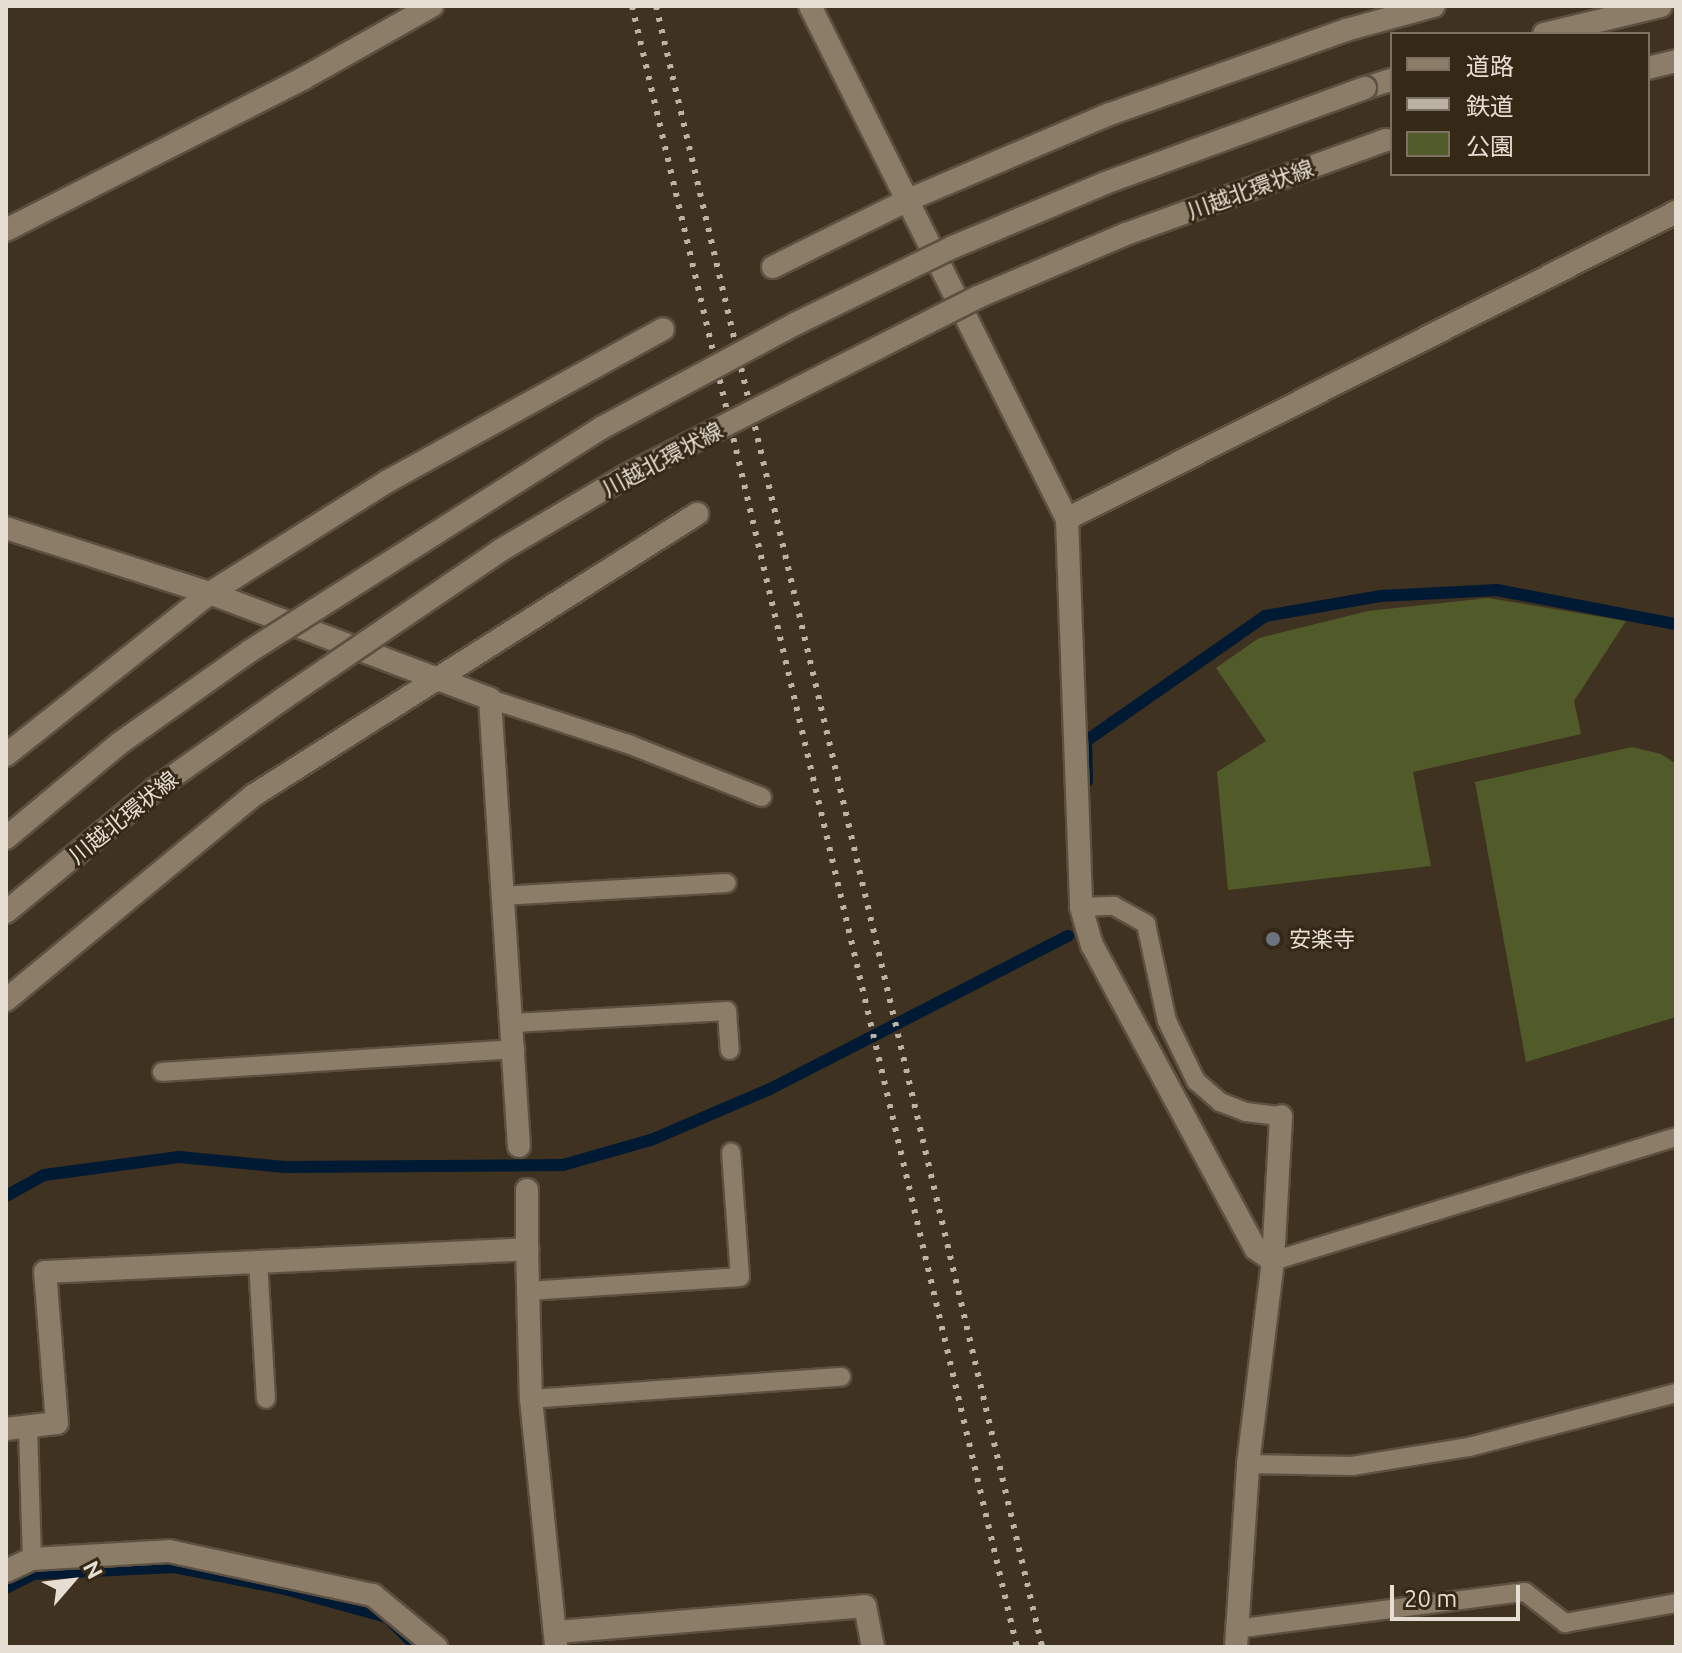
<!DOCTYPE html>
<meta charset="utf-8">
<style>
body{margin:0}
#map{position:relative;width:1682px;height:1653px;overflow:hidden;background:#3f3220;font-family:Ubuntu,"Noto Sans JP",sans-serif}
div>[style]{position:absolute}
.green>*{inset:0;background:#515b29}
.stream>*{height:12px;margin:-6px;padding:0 6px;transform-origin:6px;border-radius:6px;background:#001a33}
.roads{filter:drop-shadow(2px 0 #5c5041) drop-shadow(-2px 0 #5c5041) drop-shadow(0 2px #5c5041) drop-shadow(0 -2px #5c5041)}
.service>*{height:18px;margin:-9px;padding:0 9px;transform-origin:9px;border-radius:9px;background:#8c7d69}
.minor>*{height:22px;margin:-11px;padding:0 11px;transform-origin:11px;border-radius:11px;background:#8c7d69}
.secondary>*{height:22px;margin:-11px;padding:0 11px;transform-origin:11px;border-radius:11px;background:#8c7d69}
.rail>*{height:6px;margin-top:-3px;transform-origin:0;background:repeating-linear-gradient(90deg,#bcb2a5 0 4px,transparent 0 12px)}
.bridges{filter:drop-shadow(2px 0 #5c5041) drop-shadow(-2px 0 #5c5041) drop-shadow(0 2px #5c5041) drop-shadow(0 -2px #5c5041)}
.secondary-bridge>*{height:22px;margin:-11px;padding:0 11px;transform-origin:11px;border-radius:11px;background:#8c7d69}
.dots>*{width:22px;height:22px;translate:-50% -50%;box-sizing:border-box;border:4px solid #352816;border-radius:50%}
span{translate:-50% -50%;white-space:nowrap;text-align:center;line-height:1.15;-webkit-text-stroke:6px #352816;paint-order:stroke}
.street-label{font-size:22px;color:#e7ded3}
.poi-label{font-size:22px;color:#e7ded3}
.left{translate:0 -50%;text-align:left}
.frame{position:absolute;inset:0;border:8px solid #e7ded3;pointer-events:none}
.legend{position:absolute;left:1390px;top:32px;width:260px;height:144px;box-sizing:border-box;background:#352816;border:2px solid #7c7162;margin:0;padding:10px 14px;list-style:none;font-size:24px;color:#e7ded3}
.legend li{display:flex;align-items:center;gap:16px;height:40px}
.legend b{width:40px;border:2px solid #7c7162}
.north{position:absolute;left:32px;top:1541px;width:80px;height:80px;-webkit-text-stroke:6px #352816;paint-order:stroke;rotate:62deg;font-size:22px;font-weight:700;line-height:32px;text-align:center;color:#e7ded3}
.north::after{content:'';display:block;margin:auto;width:28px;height:36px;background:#e7ded3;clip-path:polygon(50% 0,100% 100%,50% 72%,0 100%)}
.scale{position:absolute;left:1390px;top:1585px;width:130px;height:36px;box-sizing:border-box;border:4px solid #e7ded3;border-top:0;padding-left:10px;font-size:24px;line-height:28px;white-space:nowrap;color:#e7ded3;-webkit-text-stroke:6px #352816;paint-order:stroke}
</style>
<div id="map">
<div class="green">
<i style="clip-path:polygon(1488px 598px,1626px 621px,1574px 701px,1581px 734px,1413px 772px,1431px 866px,1228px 890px,1217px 772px,1266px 741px,1216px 668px,1259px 638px,1368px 611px)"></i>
<i style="clip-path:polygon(1632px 747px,1661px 754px,1676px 764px,1676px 1017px,1526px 1062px,1475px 782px)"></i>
</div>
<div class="stream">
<i style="left:1087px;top:781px;width:40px;rotate:-91.4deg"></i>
<i style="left:1086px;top:741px;width:218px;rotate:-34.9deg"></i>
<i style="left:1265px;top:616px;width:118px;rotate:-9.8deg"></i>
<i style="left:1381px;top:596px;width:116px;rotate:-3deg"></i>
<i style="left:1497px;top:590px;width:182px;rotate:10.8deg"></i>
<i style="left:6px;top:1196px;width:43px;rotate:-28.9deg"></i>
<i style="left:44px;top:1175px;width:136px;rotate:-7.6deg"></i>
<i style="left:179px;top:1157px;width:106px;rotate:5.4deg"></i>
<i style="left:285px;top:1167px;width:278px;rotate:-0.4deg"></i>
<i style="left:563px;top:1165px;width:91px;rotate:-15.9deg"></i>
<i style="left:651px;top:1140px;width:129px;rotate:-23.2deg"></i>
<i style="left:770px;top:1089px;width:335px;rotate:-27.2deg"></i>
<i style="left:6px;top:1588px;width:30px;rotate:-27deg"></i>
<i style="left:33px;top:1574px;width:141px;rotate:-2.8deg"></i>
<i style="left:174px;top:1567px;width:113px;rotate:11.2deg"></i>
<i style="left:285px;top:1589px;width:106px;rotate:15.4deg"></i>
<i style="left:387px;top:1617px;width:42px;rotate:45deg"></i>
</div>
<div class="roads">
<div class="service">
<i style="left:490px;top:699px;width:145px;rotate:18.1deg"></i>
<i style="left:628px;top:744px;width:144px;rotate:21.6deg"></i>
<i style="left:501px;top:896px;width:226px;rotate:-3.3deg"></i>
<i style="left:1081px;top:907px;width:33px;rotate:-2deg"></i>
<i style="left:1114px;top:906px;width:37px;rotate:29deg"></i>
<i style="left:1146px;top:924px;width:99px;rotate:77.8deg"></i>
<i style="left:1167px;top:1021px;width:67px;rotate:64.2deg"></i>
<i style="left:1196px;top:1081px;width:32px;rotate:41deg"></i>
<i style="left:1220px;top:1102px;width:28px;rotate:21deg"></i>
<i style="left:1246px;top:1112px;width:35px;rotate:7deg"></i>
<i style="left:514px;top:1023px;width:213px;rotate:-3.2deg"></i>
<i style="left:727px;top:1011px;width:39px;rotate:86deg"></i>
<i style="left:162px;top:1072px;width:354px;rotate:-3.7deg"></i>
<i style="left:258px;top:1261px;width:138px;rotate:86.7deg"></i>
<i style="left:1273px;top:1261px;width:422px;rotate:-17.1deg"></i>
<i style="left:529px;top:1291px;width:211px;rotate:-3.8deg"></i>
<i style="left:740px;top:1277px;width:125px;rotate:-94.1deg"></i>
<i style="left:531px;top:1399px;width:311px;rotate:-4.1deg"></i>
<i style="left:28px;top:1426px;width:133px;rotate:88.3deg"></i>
<i style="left:1248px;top:1464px;width:104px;rotate:1.1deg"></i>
<i style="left:1352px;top:1466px;width:119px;rotate:-9.2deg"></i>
<i style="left:1469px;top:1447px;width:214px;rotate:-14.6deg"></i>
<i style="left:1235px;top:1629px;width:292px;rotate:-7.3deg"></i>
<i style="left:1525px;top:1592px;width:51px;rotate:37.8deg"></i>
<i style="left:1565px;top:1623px;width:113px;rotate:-10.2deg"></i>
</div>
<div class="minor">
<i style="left:810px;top:6px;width:574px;rotate:63.39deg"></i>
<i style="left:1067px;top:519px;width:388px;rotate:87.9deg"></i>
<i style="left:1081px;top:907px;width:40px;rotate:74deg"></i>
<i style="left:1092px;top:945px;width:345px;rotate:61.7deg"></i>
<i style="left:1256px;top:1249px;width:21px;rotate:35deg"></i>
<i style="left:6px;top:230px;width:335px;rotate:-27deg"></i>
<i style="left:304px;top:78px;width:147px;rotate:-29.4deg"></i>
<i style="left:773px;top:267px;width:151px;rotate:-26.4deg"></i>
<i style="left:908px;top:200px;width:220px;rotate:-23.1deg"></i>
<i style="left:1110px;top:114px;width:251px;rotate:-19.6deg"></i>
<i style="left:1346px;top:30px;width:91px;rotate:-15.3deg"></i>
<i style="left:1067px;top:519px;width:682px;rotate:-26.75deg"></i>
<i style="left:6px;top:528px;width:214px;rotate:17.7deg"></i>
<i style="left:210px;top:593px;width:299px;rotate:20.7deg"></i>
<i style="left:490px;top:699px;width:448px;rotate:86.3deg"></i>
<i style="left:6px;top:755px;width:260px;rotate:-38.5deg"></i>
<i style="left:210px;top:593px;width:210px;rotate:-32.2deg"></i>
<i style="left:388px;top:481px;width:314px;rotate:-28.9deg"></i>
<i style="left:6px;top:1000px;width:322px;rotate:-39.6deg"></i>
<i style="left:254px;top:795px;width:525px;rotate:-32.39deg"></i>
<i style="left:527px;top:1190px;width:59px;rotate:90deg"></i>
<i style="left:6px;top:1429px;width:51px;rotate:-6.7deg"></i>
<i style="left:57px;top:1423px;width:151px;rotate:-94.5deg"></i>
<i style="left:45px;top:1272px;width:483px;rotate:-2.7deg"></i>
<i style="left:527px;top:1249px;width:150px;rotate:88.5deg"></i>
<i style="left:531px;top:1399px;width:249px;rotate:84.2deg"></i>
<i style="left:6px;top:1571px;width:29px;rotate:-25deg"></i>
<i style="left:32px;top:1559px;width:137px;rotate:-3.3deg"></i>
<i style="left:169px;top:1551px;width:209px;rotate:12.2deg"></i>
<i style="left:373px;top:1595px;width:82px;rotate:39.5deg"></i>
<i style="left:557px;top:1632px;width:309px;rotate:-4.8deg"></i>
<i style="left:865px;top:1606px;width:42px;rotate:79deg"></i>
<i style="left:1236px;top:1647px;width:183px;rotate:-86.2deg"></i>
<i style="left:1248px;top:1464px;width:205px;rotate:-83deg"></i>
<i style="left:1273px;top:1261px;width:145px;rotate:-86.8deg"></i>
</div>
<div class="secondary">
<i style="left:1544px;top:34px;width:120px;rotate:-13.5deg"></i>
<i style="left:1648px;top:68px;width:29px;rotate:-14deg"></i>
<i style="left:1365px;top:88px;width:28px;rotate:-17deg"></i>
</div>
</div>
<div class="rail">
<i style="left:632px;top:6px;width:1686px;rotate:76.8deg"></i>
<i style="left:656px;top:6px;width:1686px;rotate:76.76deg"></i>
</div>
<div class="bridges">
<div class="secondary-bridge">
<i style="left:6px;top:838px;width:148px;rotate:-39.8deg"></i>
<i style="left:120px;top:743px;width:159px;rotate:-35.3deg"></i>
<i style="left:250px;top:651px;width:418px;rotate:-32.4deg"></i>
<i style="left:603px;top:427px;width:218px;rotate:-28.2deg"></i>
<i style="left:795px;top:324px;width:176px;rotate:-26deg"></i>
<i style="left:953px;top:247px;width:165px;rotate:-22.8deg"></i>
<i style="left:1105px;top:183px;width:277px;rotate:-20.1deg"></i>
<i style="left:6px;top:912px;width:193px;rotate:-39.5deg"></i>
<i style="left:155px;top:789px;width:158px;rotate:-35.2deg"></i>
<i style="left:284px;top:698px;width:263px;rotate:-34.3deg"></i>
<i style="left:501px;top:550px;width:149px;rotate:-30.7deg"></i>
<i style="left:629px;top:474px;width:391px;rotate:-26.9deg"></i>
<i style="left:978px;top:297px;width:161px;rotate:-23.1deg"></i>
<i style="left:1126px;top:234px;width:276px;rotate:-19.9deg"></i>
</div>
</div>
<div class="dots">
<i style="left:1273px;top:939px;background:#6b7280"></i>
</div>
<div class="street-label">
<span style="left:1250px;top:189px;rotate:-20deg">川越北環状線</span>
<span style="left:662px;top:459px;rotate:-28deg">川越北環状線</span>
<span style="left:123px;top:817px;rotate:-39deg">川越北環状線</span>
</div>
<div class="poi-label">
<span class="left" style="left:1289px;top:939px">安楽寺</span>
</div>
<div class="frame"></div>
<ul class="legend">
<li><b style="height:10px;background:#8c7d69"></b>道路</li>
<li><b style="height:10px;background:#bcb2a5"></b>鉄道</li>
<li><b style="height:22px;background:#515b29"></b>公園</li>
</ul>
<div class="north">N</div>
<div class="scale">20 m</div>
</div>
